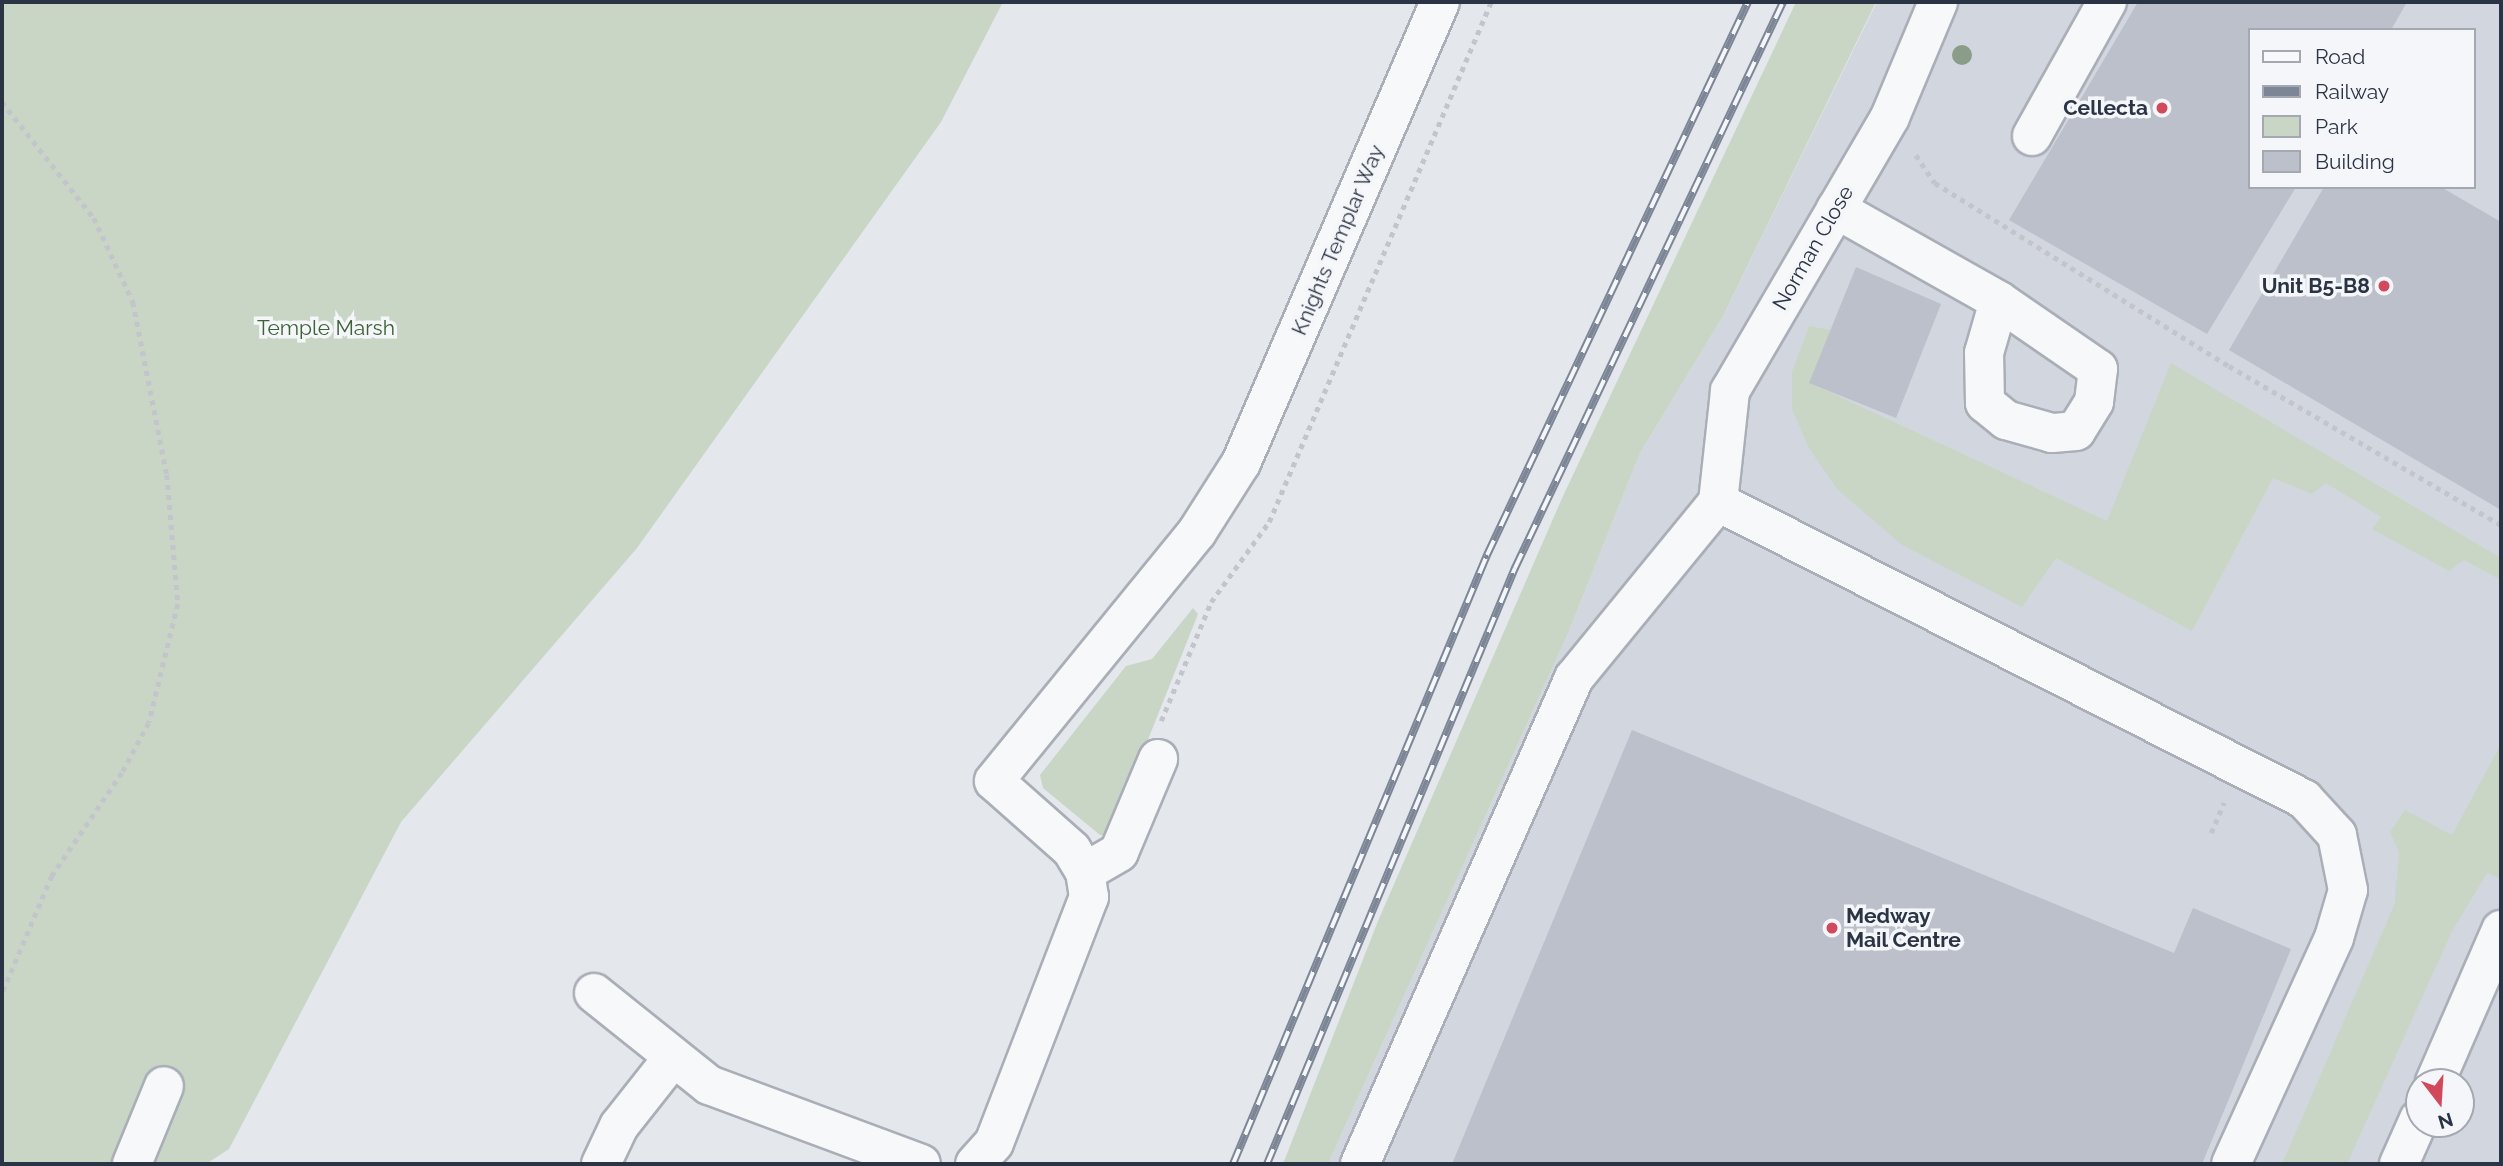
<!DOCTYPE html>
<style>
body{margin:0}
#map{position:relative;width:2503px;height:1166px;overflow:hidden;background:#e4e7ec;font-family:Raleway,sans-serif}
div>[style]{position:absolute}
.built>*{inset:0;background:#d2d6de}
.green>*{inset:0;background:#c9d6c5}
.building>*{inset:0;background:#bbc0ca}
.path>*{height:4.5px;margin-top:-2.25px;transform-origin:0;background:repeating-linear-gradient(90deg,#c2c5cb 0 5px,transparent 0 10px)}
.roads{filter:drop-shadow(2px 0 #a9aeb7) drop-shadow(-2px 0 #a9aeb7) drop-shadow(0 2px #a9aeb7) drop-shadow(0 -2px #a9aeb7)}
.minor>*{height:38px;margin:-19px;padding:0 19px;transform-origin:19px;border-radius:19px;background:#f7f8fa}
.rail>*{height:8px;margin-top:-4px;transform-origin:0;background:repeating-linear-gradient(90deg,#f4f6f9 0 16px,#7d8696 0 32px);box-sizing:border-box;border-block:2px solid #7d8696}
.trees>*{width:20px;height:20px;margin:-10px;border-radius:50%;background:#899d89}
.dots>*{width:19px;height:19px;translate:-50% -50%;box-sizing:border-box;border:4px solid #f4f6f9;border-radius:50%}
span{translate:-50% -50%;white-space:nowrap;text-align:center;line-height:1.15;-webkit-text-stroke:7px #f4f6f9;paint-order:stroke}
.poi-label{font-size:21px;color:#2b3445;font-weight:700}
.right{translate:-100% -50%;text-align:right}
.left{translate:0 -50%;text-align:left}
.street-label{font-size:21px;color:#2b3445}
.park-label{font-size:21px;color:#3f6138}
.frame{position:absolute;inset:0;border:4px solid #2b3445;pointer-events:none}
.legend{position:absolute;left:2248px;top:28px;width:228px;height:161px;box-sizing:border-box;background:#f4f6f9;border:2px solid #a4a8b1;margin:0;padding:9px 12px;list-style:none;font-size:21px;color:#2b3445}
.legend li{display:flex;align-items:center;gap:14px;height:35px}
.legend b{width:35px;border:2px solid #a4a8b1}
.north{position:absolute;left:2405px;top:1068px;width:70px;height:70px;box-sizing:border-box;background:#f4f6f9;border:2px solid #a4a8b1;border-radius:50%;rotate:163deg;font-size:19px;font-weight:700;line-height:28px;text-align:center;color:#2b3445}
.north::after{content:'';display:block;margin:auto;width:24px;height:32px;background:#d1495b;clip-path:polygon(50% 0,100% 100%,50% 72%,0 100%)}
</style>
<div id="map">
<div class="built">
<i style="clip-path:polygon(evenodd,1877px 2px,2501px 2px,2501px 1164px,1328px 1164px,1569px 631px,1640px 453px,1723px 316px,1877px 2px,2249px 30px,2473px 30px,2473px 187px,2249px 187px,2249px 30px,1877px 2px,2419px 1082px,2461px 1082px,2461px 1124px,2419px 1124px,2419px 1082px)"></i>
</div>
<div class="green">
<i style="clip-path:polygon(2px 2px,1003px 2px,941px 122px,637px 548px,401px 822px,229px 1149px,206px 1164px,2px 1164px)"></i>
<i style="clip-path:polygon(1796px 2px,1876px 2px,1723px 316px,1640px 453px,1569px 631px,1328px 1164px,1283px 1164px,1378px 921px,1563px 496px)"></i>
<i style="clip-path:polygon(1809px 326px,1831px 330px,1810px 383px,2107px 521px,2171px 363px,2501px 558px,2501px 580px,2464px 560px,2449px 571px,2372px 529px,2381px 517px,2326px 483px,2312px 494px,2273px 478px,2192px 631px,2056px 558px,2022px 607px,1902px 545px,1837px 489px,1809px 448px,1792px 409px,1792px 372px)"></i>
<i style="clip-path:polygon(1193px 608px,1198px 614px,1110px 835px,1100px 835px,1043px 788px,1040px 775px,1126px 666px,1152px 659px)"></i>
<i style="clip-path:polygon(2501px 744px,2501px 879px,2487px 873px,2452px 931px,2347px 1164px,2282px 1164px,2395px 903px,2399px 852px,2390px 832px,2405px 810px,2452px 835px)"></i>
</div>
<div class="building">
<i style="clip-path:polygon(2138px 2px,2407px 2px,2391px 30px,2249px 30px,2249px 187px,2296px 187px,2207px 334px,2009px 220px)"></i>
<i style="clip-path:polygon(2324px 187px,2441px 187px,2501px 222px,2501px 510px,2229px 350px)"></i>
<i style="clip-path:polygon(1856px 267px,1941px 304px,1896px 418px,1809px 383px)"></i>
<i style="clip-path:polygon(1632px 730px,2174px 953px,2193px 908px,2291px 949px,2202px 1164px,1452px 1164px)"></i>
</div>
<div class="path">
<i style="left:2px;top:102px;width:148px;rotate:51.6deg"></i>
<i style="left:94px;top:218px;width:93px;rotate:65.1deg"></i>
<i style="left:133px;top:302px;width:176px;rotate:78.9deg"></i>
<i style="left:167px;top:475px;width:129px;rotate:85.1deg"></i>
<i style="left:178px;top:604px;width:122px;rotate:103.7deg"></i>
<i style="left:149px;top:723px;width:57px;rotate:118.4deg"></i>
<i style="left:122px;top:773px;width:125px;rotate:124.2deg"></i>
<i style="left:52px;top:876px;width:128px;rotate:113deg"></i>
<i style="left:1916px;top:155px;width:34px;rotate:56deg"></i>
<i style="left:1935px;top:183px;width:346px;rotate:31.9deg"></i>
<i style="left:2229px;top:366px;width:315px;rotate:30.3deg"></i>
<i style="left:1161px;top:721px;width:129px;rotate:-67.2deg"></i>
<i style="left:1211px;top:602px;width:99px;rotate:-54.1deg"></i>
<i style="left:1269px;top:522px;width:565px;rotate:-66.88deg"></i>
<i style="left:2211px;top:833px;width:33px;rotate:-67deg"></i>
</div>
<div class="roads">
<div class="minor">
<i style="left:2032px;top:136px;width:154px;rotate:-60.8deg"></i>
<i style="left:1836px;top:209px;width:187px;rotate:29.4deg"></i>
<i style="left:1999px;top:301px;width:120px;rotate:34.5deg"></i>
<i style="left:2098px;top:369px;width:33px;rotate:97deg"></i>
<i style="left:2094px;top:402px;width:34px;rotate:122deg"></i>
<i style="left:2076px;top:431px;width:24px;rotate:175deg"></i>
<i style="left:2052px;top:433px;width:48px;rotate:-164.2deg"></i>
<i style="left:2006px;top:420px;width:27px;rotate:-141deg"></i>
<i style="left:1985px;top:403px;width:50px;rotate:-91.1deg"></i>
<i style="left:1984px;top:353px;width:54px;rotate:-73.9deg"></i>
<i style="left:1718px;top:502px;width:657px;rotate:26.88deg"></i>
<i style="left:2304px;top:799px;width:49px;rotate:47.5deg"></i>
<i style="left:2337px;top:835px;width:56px;rotate:78.7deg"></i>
<i style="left:2348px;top:890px;width:50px;rotate:106.3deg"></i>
<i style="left:2334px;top:938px;width:248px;rotate:114.5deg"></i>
<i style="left:1718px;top:502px;width:112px;rotate:-83.8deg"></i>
<i style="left:1730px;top:391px;width:317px;rotate:-59.7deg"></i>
<i style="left:1890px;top:117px;width:125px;rotate:-67.3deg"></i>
<i style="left:1085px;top:872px;width:39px;rotate:-30deg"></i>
<i style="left:1119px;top:852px;width:101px;rotate:-67.2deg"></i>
<i style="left:594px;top:993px;width:147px;rotate:38.7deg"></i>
<i style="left:709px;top:1085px;width:226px;rotate:20.4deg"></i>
<i style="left:2435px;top:1082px;width:166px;rotate:-66.5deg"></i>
<i style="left:132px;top:1164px;width:84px;rotate:-67.7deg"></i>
<i style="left:601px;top:1164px;width:42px;rotate:-64.7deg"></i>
<i style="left:619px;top:1126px;width:85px;rotate:-51.7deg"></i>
<i style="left:975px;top:1164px;width:28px;rotate:-48deg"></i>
<i style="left:994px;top:1143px;width:264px;rotate:-68.9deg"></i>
<i style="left:1089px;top:897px;width:25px;rotate:-99deg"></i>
<i style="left:1085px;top:872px;width:26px;rotate:-121deg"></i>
<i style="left:1072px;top:850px;width:104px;rotate:-138.5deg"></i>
<i style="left:994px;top:781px;width:321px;rotate:-50.8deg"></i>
<i style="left:1197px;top:532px;width:82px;rotate:-57.5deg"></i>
<i style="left:1241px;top:463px;width:502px;rotate:-66.65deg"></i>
<i style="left:1360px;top:1164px;width:531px;rotate:-66.23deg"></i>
<i style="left:1574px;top:678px;width:227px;rotate:-50.7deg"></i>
<i style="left:2399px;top:1164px;width:49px;rotate:-66deg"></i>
</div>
</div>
<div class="rail">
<i style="left:1233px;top:1164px;width:660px;rotate:-67.36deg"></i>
<i style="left:1487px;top:555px;width:611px;rotate:-64.73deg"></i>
<i style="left:1267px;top:1164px;width:646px;rotate:-67.41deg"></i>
<i style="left:1515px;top:568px;width:626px;rotate:-64.66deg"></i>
</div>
<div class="trees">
<i style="left:1962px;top:55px"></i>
</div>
<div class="dots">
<i style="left:2162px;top:108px;background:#d1495b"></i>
<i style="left:2384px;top:286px;background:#d1495b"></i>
<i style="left:1832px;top:928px;background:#d1495b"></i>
</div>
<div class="poi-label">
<span class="right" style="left:2148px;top:108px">Cellecta</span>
<span class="right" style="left:2370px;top:286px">Unit B5-B8</span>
<span class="left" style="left:1846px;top:928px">Medway<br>Mail Centre</span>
</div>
<div class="street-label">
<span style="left:1338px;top:240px;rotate:-67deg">Knights Templar Way</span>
<span style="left:1813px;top:248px;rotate:-60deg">Norman Close</span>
</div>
<div class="park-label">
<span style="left:326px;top:328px">Temple Marsh</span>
</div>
<div class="frame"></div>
<ul class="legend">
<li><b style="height:9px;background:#f7f8fa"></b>Road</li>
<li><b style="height:9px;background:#7d8696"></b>Railway</li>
<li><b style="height:19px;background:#c9d6c5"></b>Park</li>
<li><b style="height:19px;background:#bbc0ca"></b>Building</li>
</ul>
<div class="north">N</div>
</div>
